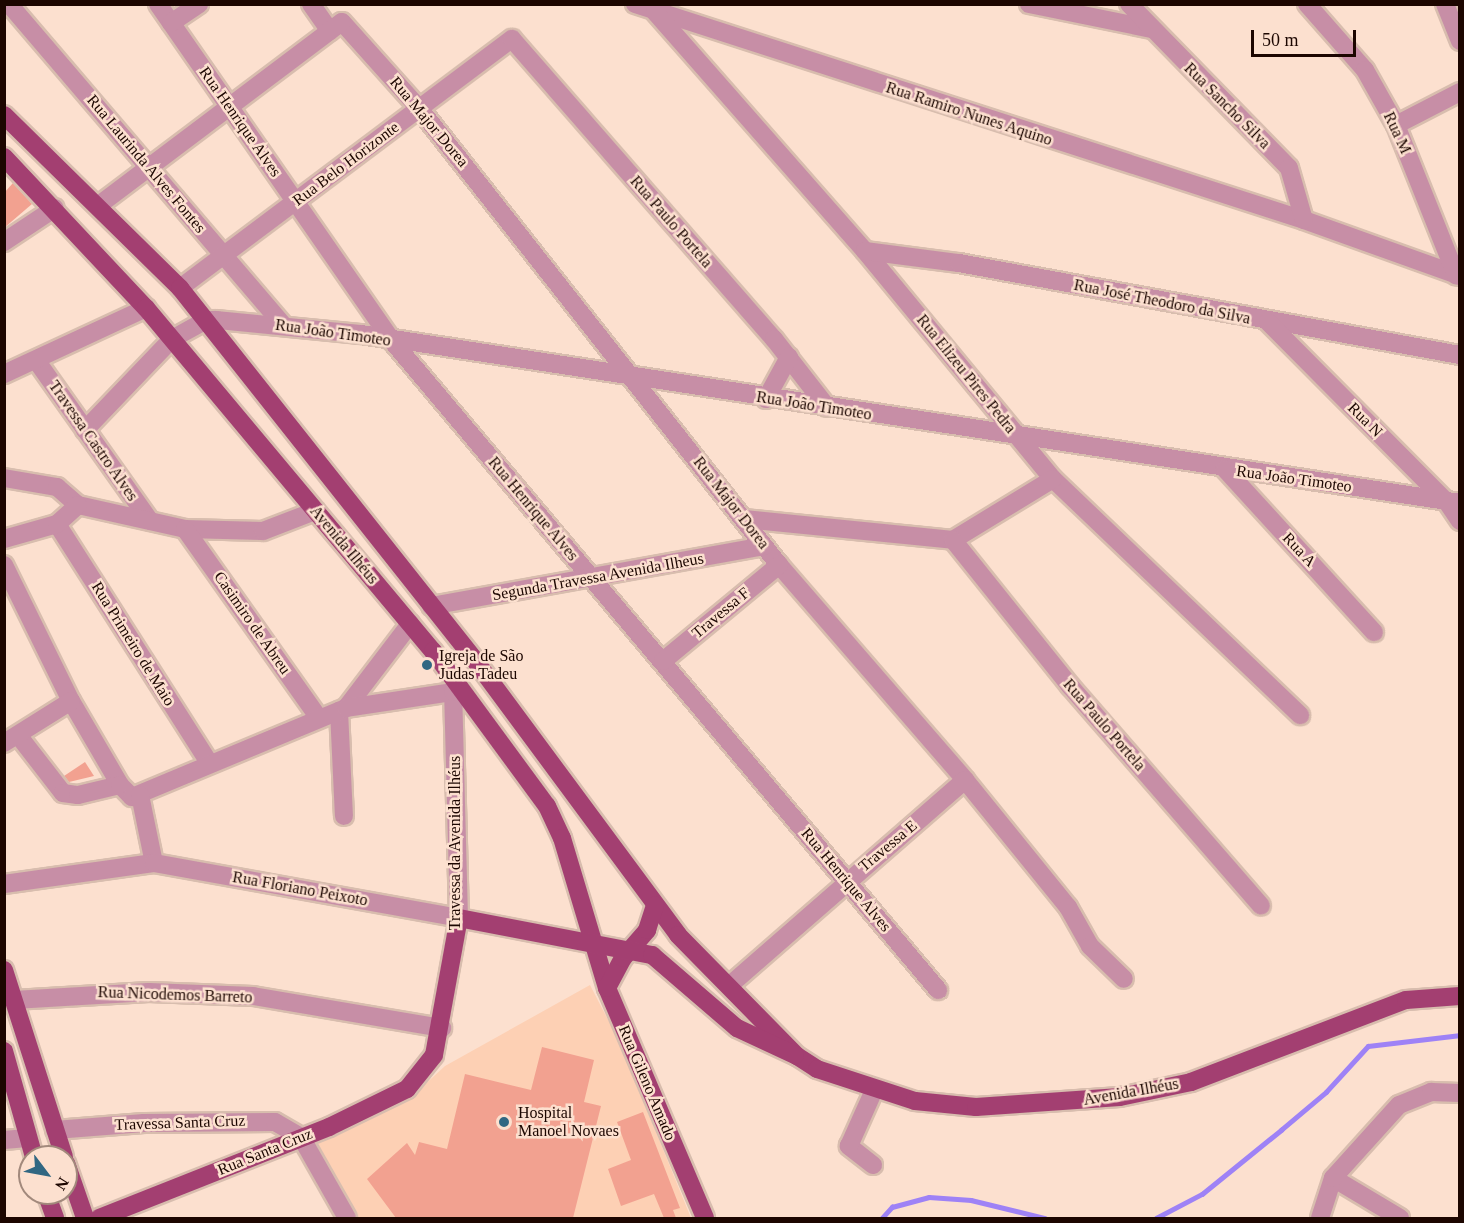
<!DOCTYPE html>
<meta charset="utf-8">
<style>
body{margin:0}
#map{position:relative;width:1464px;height:1223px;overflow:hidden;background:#fce0cf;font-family:"Times New Roman",serif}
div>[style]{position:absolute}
.built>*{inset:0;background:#fdd0b4}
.stream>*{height:4.5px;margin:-2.25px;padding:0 2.25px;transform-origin:2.25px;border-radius:2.25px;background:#9e82f6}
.building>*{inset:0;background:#f2a190}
.roads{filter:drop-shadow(2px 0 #d8bdae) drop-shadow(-2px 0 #d8bdae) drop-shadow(0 2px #d8bdae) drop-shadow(0 -2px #d8bdae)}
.minor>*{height:18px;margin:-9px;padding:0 9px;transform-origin:9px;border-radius:9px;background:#c78ea6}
.major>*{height:18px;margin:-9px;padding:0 9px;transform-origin:9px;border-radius:9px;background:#a33f71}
.dots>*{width:16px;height:16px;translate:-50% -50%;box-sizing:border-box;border:3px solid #fce0cf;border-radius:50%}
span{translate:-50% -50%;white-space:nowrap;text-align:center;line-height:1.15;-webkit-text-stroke:5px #fce0cf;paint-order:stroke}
.street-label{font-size:16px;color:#1c0600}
.poi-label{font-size:16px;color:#1c0600}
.left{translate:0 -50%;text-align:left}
.frame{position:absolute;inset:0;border:6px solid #1c0600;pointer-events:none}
.north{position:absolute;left:18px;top:1145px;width:60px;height:60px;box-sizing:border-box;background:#fce0cf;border:2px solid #a2897c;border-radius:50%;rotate:122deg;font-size:16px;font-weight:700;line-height:24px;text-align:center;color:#1c0600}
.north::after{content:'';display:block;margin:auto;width:21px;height:27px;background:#316782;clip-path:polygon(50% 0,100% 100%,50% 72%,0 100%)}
.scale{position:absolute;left:1251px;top:30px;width:105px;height:27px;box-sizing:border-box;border:3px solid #1c0600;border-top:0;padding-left:8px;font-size:18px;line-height:21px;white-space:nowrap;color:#1c0600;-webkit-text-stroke:4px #fce0cf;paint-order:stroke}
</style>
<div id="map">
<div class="built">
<i style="clip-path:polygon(590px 985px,618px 1039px,691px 1218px,357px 1218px,314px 1143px,409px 1099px,445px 1066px)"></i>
</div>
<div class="stream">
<i style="left:882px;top:1218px;width:15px;rotate:-48deg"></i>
<i style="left:892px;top:1207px;width:38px;rotate:-15deg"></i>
<i style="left:929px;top:1197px;width:42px;rotate:4.1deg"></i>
<i style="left:971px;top:1200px;width:76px;rotate:13.7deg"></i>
<i style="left:1156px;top:1218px;width:52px;rotate:-27.6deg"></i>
<i style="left:1202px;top:1194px;width:102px;rotate:-39deg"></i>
<i style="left:1281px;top:1130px;width:59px;rotate:-40.2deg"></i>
<i style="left:1326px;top:1092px;width:62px;rotate:-47.6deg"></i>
<i style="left:1368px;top:1046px;width:93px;rotate:-6.8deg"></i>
</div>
<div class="building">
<i style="clip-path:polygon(13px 183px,32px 204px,4px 228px,4px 193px)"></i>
<i style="clip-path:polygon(85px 762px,94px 776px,69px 782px,64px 776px)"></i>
<i style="clip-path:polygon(542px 1047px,594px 1060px,584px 1102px,601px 1106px,573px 1218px,396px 1218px,367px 1179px,407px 1143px,415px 1155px,419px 1142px,447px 1149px,465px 1074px,531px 1090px)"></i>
<i style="clip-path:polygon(643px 1112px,680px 1208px,673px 1210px,676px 1218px,664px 1218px,654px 1194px,621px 1206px,608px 1169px,631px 1160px,617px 1122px)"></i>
</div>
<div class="roads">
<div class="minor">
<i style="left:9px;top:4px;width:421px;rotate:49.5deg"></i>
<i style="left:158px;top:4px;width:412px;rotate:55.2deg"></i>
<i style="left:393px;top:342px;width:847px;rotate:49.93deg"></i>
<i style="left:311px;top:4px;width:33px;rotate:55deg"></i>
<i style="left:635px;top:4px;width:703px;rotate:17.89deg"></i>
<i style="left:1304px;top:220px;width:166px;rotate:19.7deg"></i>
<i style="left:1029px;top:4px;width:126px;rotate:11.5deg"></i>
<i style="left:1129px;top:4px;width:229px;rotate:45.7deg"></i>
<i style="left:1289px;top:168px;width:54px;rotate:73.9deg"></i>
<i style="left:1307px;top:4px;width:88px;rotate:48.7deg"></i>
<i style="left:1365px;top:70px;width:63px;rotate:60.6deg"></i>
<i style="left:1396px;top:125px;width:162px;rotate:68.2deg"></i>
<i style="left:1445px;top:4px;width:40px;rotate:68deg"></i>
<i style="left:655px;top:12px;width:318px;rotate:48.7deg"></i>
<i style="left:865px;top:251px;width:296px;rotate:50.5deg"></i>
<i style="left:1053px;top:479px;width:342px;rotate:43.7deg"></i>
<i style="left:342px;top:22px;width:115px;rotate:48.2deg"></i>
<i style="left:419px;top:108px;width:582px;rotate:51.77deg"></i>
<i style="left:779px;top:565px;width:284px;rotate:49.1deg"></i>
<i style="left:965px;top:780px;width:164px;rotate:51deg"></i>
<i style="left:1068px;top:907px;width:45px;rotate:60.6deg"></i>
<i style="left:1090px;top:946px;width:47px;rotate:44.1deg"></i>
<i style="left:171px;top:23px;width:34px;rotate:-34deg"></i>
<i style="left:1396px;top:125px;width:72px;rotate:-27.3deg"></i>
<i style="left:99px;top:205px;width:304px;rotate:-37deg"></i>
<i style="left:4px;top:242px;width:61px;rotate:-33.7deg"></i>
<i style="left:865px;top:251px;width:95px;rotate:7.3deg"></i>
<i style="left:959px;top:263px;width:509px;rotate:10.41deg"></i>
<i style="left:180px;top:288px;width:415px;rotate:-36.9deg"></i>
<i style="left:512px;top:39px;width:398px;rotate:48.9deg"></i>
<i style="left:774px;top:339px;width:86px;rotate:52.1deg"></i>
<i style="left:1268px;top:322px;width:254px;rotate:45.2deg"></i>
<i style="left:1447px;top:502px;width:23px;rotate:56deg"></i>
<i style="left:36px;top:360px;width:197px;rotate:54.7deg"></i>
<i style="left:4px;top:374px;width:157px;rotate:-24.9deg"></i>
<i style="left:766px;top:399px;width:48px;rotate:-61.3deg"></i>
<i style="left:85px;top:430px;width:126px;rotate:-46.3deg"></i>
<i style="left:172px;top:339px;width:39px;rotate:-29deg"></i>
<i style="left:206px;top:320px;width:11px"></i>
<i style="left:217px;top:320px;width:145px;rotate:5.6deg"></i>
<i style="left:361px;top:334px;width:1112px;rotate:8.74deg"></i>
<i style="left:1225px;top:469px;width:221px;rotate:47.6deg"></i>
<i style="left:4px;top:478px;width:54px;rotate:9.6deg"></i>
<i style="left:57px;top:487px;width:28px;rotate:41deg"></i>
<i style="left:78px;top:505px;width:110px;rotate:12.6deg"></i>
<i style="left:185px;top:529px;width:78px;rotate:1.5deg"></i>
<i style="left:263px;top:531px;width:56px;rotate:-21deg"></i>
<i style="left:744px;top:519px;width:210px;rotate:5.7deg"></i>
<i style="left:953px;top:540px;width:117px;rotate:-31.4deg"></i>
<i style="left:57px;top:524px;width:283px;rotate:57.5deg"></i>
<i style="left:185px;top:529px;width:232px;rotate:54.7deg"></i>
<i style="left:4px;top:539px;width:55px;rotate:-15.8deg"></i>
<i style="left:57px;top:524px;width:28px;rotate:-42deg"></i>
<i style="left:953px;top:540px;width:187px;rotate:51.3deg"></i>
<i style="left:1070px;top:686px;width:291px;rotate:49deg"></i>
<i style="left:4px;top:565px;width:152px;rotate:63.8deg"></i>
<i style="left:71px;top:701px;width:97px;rotate:59.7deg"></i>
<i style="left:431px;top:606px;width:338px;rotate:-10.2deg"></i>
<i style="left:663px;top:661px;width:151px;rotate:-39.6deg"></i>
<i style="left:346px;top:708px;width:106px;rotate:-52.7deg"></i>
<i style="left:339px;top:711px;width:105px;rotate:87.3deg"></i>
<i style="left:18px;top:735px;width:73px;rotate:52.2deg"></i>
<i style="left:63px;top:793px;width:15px;rotate:8deg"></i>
<i style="left:78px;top:795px;width:43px;rotate:-13.4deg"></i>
<i style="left:120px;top:785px;width:17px;rotate:45deg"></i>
<i style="left:132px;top:797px;width:232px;rotate:-22.6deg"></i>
<i style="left:346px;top:708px;width:108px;rotate:-8.5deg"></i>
<i style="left:4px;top:743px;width:79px;rotate:-32.1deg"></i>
<i style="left:140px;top:795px;width:69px;rotate:78.4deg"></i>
<i style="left:4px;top:884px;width:151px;rotate:-8deg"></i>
<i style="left:154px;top:863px;width:310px;rotate:10.2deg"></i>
<i style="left:459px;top:918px;width:226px;rotate:-91.5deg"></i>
<i style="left:453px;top:692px;width:13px;rotate:-72deg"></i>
<i style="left:730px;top:985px;width:312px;rotate:-41.1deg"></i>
<i style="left:14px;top:1000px;width:135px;rotate:-3.4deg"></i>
<i style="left:149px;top:992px;width:104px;rotate:2.2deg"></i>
<i style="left:253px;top:996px;width:192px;rotate:9.6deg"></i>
<i style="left:55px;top:1130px;width:89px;rotate:-4.5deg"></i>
<i style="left:144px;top:1123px;width:131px;rotate:-0.4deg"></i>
<i style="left:275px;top:1122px;width:30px;rotate:30deg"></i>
<i style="left:301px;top:1137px;width:93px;rotate:60.4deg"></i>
<i style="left:4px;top:1140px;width:23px;rotate:-5deg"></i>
<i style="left:873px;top:1165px;width:31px;rotate:-142deg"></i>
<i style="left:849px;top:1146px;width:61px;rotate:-65.9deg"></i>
<i style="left:1333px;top:1178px;width:78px;rotate:30.8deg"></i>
<i style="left:1320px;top:1218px;width:42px;rotate:-72deg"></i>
<i style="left:1333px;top:1178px;width:98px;rotate:-47.9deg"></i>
<i style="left:1399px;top:1105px;width:35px;rotate:-22deg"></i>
<i style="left:1431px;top:1092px;width:29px;rotate:2deg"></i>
</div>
<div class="major">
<i style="left:4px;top:115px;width:247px;rotate:44.5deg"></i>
<i style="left:180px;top:288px;width:478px;rotate:51.6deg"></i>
<i style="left:477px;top:663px;width:338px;rotate:53.5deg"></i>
<i style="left:678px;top:935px;width:170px;rotate:45.5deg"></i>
<i style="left:797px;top:1056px;width:24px;rotate:33deg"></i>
<i style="left:817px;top:1069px;width:103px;rotate:18.1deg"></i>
<i style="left:915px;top:1101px;width:61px;rotate:5.6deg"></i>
<i style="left:976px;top:1107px;width:144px;rotate:-4deg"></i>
<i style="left:1120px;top:1097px;width:73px;rotate:-11.9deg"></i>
<i style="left:1191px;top:1082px;width:230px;rotate:-20.9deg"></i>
<i style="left:1406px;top:1000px;width:54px;rotate:-4.2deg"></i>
<i style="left:4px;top:157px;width:207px;rotate:46.8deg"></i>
<i style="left:146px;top:308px;width:447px;rotate:50.1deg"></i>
<i style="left:433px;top:651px;width:192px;rotate:53.7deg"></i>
<i style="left:547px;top:806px;width:35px;rotate:65deg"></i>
<i style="left:562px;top:838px;width:157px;rotate:73.3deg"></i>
<i style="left:607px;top:988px;width:250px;rotate:66.9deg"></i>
<i style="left:4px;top:970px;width:196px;rotate:72.2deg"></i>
<i style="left:607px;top:988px;width:34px;rotate:-62deg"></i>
<i style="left:623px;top:958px;width:37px;rotate:-49deg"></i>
<i style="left:647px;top:930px;width:26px;rotate:-72deg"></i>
<i style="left:4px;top:1051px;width:110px;rotate:74.2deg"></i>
<i style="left:66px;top:1163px;width:58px;rotate:70.9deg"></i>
<i style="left:46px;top:1193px;width:27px;rotate:70deg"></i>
<i style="left:99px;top:1218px;width:247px;rotate:-21.6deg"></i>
<i style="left:329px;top:1127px;width:87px;rotate:-26deg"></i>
<i style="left:407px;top:1089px;width:43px;rotate:-51.5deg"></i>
<i style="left:434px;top:1055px;width:139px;rotate:-79.7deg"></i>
<i style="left:459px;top:918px;width:197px;rotate:10.9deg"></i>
<i style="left:652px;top:955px;width:112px;rotate:40.7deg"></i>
<i style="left:737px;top:1028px;width:64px;rotate:25deg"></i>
</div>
</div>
<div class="dots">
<i style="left:427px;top:665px;background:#316782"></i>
<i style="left:504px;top:1122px;background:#316782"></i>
</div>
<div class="street-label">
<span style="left:1227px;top:106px;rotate:45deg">Rua Sancho Silva</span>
<span style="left:969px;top:114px;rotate:18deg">Rua Ramiro Nunes Aquino</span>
<span style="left:240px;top:122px;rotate:55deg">Rua Henrique Alves</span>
<span style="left:429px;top:122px;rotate:50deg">Rua Major Dorea</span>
<span style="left:1397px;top:133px;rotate:65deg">Rua M</span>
<span style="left:146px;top:164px;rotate:50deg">Rua Laurinda Alves Fontes</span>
<span style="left:346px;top:164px;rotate:-37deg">Rua Belo Horizonte</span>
<span style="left:671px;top:222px;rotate:49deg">Rua Paulo Portela</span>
<span style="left:1162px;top:302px;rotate:11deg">Rua José Theodoro da Silva</span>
<span style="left:333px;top:333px;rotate:8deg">Rua João Timoteo</span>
<span style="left:966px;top:374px;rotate:51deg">Rua Elizeu Pires Pedra</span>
<span style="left:814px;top:406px;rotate:9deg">Rua João Timoteo</span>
<span style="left:1365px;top:420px;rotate:45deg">Rua N</span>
<span style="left:93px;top:441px;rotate:55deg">Travessa Castro Alves</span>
<span style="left:1294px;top:479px;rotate:8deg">Rua João Timoteo</span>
<span style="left:731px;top:503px;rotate:52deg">Rua Major Dorea</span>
<span style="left:533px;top:509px;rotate:50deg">Rua Henrique Alves</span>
<span style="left:344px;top:545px;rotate:50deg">Avenida Ilhéus</span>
<span style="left:1299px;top:550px;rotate:47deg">Rua A</span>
<span style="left:598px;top:577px;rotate:-10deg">Segunda Travessa Avenida Ilheus</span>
<span style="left:721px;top:613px;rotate:-40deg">Travessa F</span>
<span style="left:252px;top:623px;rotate:55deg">Casimiro de Abreu</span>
<span style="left:133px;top:644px;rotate:58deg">Rua Primeiro de Maio</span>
<span style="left:1104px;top:725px;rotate:49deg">Rua Paulo Portela</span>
<span style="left:455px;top:843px;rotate:-90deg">Travessa da Avenida Ilhéus</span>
<span style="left:888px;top:846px;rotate:-40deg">Travessa E</span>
<span style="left:846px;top:880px;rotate:50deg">Rua Henrique Alves</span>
<span style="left:300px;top:889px;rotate:10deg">Rua Floriano Peixoto</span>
<span style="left:175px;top:995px;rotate:2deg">Rua Nicodemos Barreto</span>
<span style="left:647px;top:1083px;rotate:67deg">Rua Gileno Amado</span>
<span style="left:1131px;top:1092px;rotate:-10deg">Avenida Ilhéus</span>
<span style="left:180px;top:1123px;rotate:-2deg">Travessa Santa Cruz</span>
<span style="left:265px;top:1152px;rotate:-22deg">Rua Santa Cruz</span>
</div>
<div class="poi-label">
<span class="left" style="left:439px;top:665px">Igreja de São<br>Judas Tadeu</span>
<span class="left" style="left:518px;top:1122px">Hospital<br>Manoel Novaes</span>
</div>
<div class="frame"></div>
<div class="north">N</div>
<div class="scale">50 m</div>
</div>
